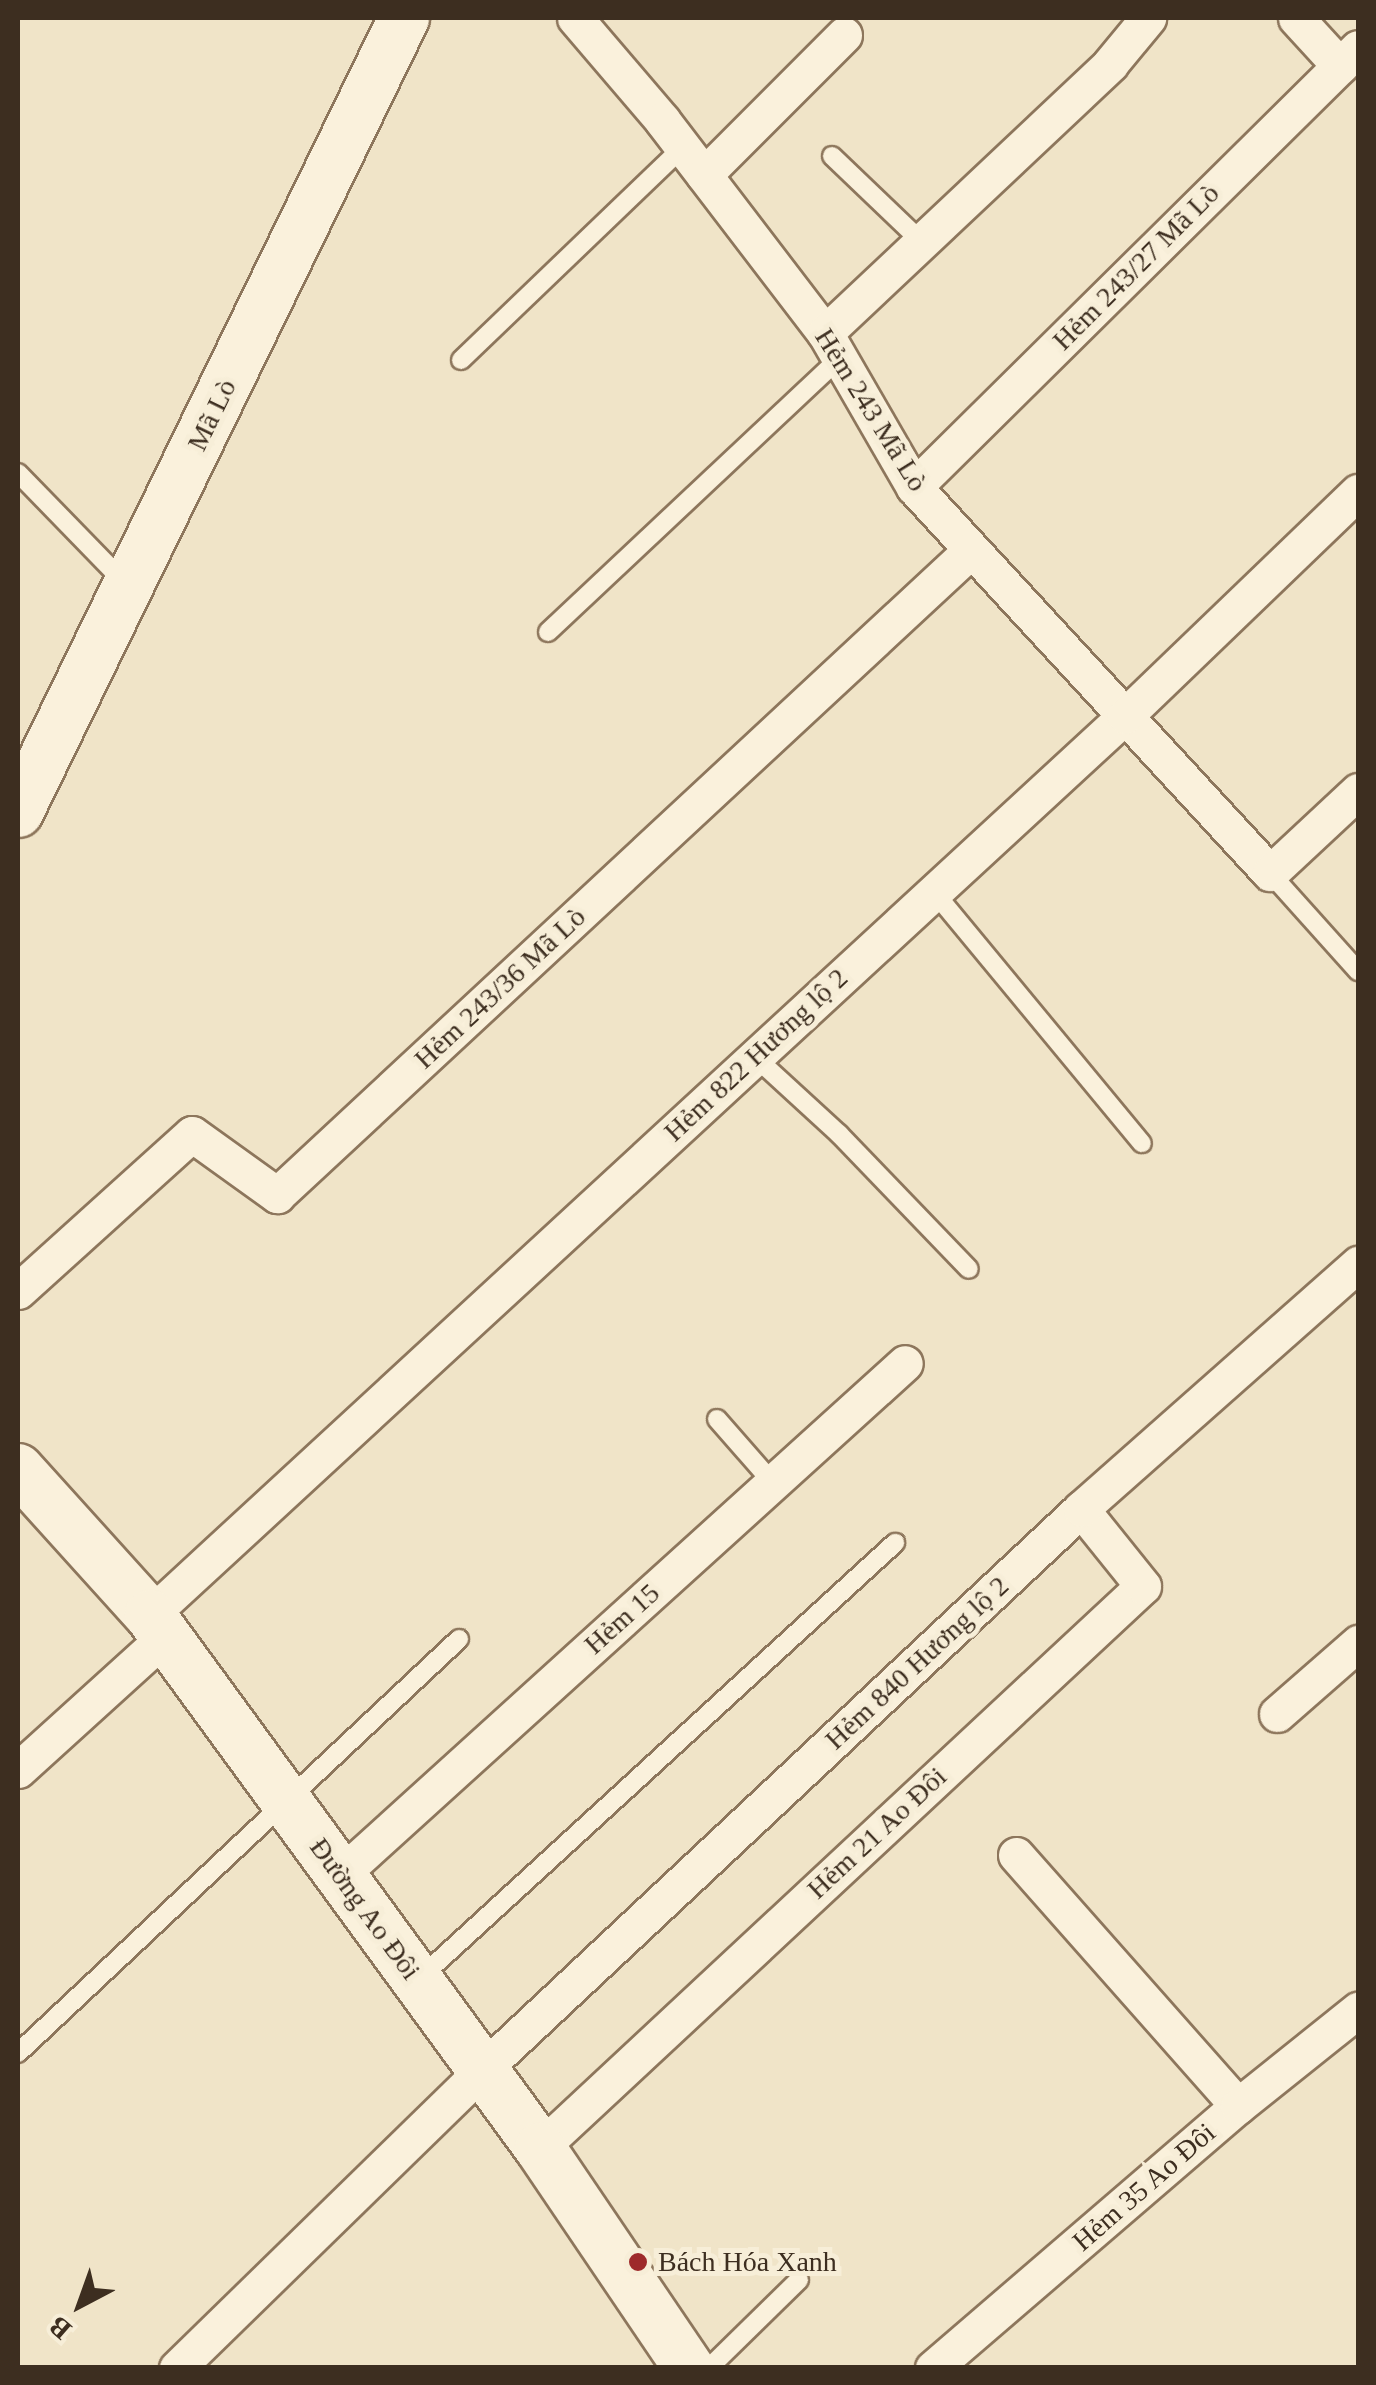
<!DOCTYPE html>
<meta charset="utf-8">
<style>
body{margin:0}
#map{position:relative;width:1376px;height:2385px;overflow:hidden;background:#f0e4c8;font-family:"Times New Roman",serif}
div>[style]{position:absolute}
.roads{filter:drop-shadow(2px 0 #8d765c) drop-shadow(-2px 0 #8d765c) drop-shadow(0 2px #8d765c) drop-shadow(0 -2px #8d765c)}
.lane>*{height:18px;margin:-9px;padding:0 9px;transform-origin:9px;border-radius:9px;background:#faf1dc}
.street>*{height:35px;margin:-17.5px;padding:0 17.5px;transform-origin:17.5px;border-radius:17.5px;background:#faf1dc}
.secondary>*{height:50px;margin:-25px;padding:0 25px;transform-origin:25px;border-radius:25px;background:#faf1dc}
.dots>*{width:28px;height:28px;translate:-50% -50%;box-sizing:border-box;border:5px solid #f7eed8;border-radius:50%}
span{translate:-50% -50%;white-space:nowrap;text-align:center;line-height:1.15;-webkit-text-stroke:10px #f7eed8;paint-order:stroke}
.street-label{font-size:28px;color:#3d2e20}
.poi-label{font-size:28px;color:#3d2e20}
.left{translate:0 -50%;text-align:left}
.frame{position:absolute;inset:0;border:20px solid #3d2e20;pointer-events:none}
.north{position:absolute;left:30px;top:2255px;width:100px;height:100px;-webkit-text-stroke:8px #f7eed8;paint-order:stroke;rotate:221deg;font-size:28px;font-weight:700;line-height:40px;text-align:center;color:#3d2e20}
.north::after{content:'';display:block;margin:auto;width:35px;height:45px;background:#3d2e20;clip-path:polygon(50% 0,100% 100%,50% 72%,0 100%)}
</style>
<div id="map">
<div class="roads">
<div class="lane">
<i style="left:832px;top:156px;width:124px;rotate:43.7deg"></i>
<i style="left:461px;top:360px;width:308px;rotate:-43.8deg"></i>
<i style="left:18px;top:473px;width:153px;rotate:45.8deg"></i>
<i style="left:548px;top:632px;width:400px;rotate:-43.2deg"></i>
<i style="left:1270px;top:873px;width:132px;rotate:48.1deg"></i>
<i style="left:934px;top:892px;width:326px;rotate:50.4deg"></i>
<i style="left:755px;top:1057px;width:114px;rotate:42.5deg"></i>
<i style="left:839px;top:1134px;width:187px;rotate:46.1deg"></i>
<i style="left:717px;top:1419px;width:85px;rotate:48.8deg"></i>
<i style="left:421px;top:1977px;width:643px;rotate:-42.48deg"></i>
<i style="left:18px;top:2053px;width:605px;rotate:-43.19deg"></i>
<i style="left:709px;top:2368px;width:126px;rotate:-44.4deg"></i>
</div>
<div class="street">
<i style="left:575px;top:18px;width:134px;rotate:49.5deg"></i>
<i style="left:662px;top:120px;width:268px;rotate:52.6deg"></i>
<i style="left:825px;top:333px;width:178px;rotate:60deg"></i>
<i style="left:914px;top:487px;width:525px;rotate:47.32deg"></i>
<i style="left:1270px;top:873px;width:120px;rotate:-43deg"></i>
<i style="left:1296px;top:18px;width:65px;rotate:47.5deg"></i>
<i style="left:704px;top:175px;width:198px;rotate:-45deg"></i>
<i style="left:825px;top:333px;width:392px;rotate:-43.3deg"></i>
<i style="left:1110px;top:64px;width:60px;rotate:-50.4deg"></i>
<i style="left:914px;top:487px;width:624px;rotate:-44.68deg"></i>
<i style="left:18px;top:1291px;width:234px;rotate:-42.1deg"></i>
<i style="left:192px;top:1134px;width:105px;rotate:35.7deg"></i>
<i style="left:277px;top:1195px;width:947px;rotate:-42.9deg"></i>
<i style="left:150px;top:1615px;width:1326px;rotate:-42.68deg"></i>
<i style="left:1125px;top:716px;width:323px;rotate:-43.9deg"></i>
<i style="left:1277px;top:1714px;width:108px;rotate:-41.2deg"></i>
<i style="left:18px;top:1770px;width:200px;rotate:-42.2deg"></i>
<i style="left:1016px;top:1855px;width:335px;rotate:48.5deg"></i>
<i style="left:340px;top:1875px;width:762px;rotate:-42.18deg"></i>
<i style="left:540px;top:2148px;width:824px;rotate:-42.98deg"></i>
<i style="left:1143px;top:1586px;width:99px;rotate:-128.8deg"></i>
<i style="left:177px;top:2368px;width:426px;rotate:-44.3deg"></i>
<i style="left:482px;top:2070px;width:821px;rotate:-43.12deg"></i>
<i style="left:1081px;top:1509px;width:370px;rotate:-41.5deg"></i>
<i style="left:933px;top:2368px;width:402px;rotate:-40.7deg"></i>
<i style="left:1238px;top:2106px;width:154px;rotate:-38.7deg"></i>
</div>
<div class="secondary">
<i style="left:18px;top:812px;width:883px;rotate:-64.07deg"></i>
<i style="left:18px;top:1469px;width:197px;rotate:47.9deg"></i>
<i style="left:150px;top:1615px;width:660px;rotate:53.81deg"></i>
<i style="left:540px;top:2148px;width:266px;rotate:55.9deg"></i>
</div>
</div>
<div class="dots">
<i style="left:638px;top:2262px;background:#9e2a2b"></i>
</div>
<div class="street-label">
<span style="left:1136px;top:267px;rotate:-45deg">Hẻm 243/27 Mã Lò</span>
<span style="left:871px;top:410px;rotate:58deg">Hẻm 243 Mã Lò</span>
<span style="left:212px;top:415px;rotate:-64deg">Mã Lò</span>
<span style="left:500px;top:988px;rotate:-43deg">Hẻm 243/36 Mã Lò</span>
<span style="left:756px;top:1055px;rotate:-43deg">Hẻm 822 Hương lộ 2</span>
<span style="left:622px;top:1619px;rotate:-42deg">Hẻm 15</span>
<span style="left:917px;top:1663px;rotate:-43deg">Hẻm 840 Hương lộ 2</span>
<span style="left:877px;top:1833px;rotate:-43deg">Hẻm 21 Ao Đôi</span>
<span style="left:365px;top:1909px;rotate:54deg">Đường Ao Đôi</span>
<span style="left:1144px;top:2187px;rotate:-41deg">Hẻm 35 Ao Đôi</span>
</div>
<div class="poi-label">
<span class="left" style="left:658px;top:2262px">Bách Hóa Xanh</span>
</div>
<div class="frame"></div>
<div class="north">B</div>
</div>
